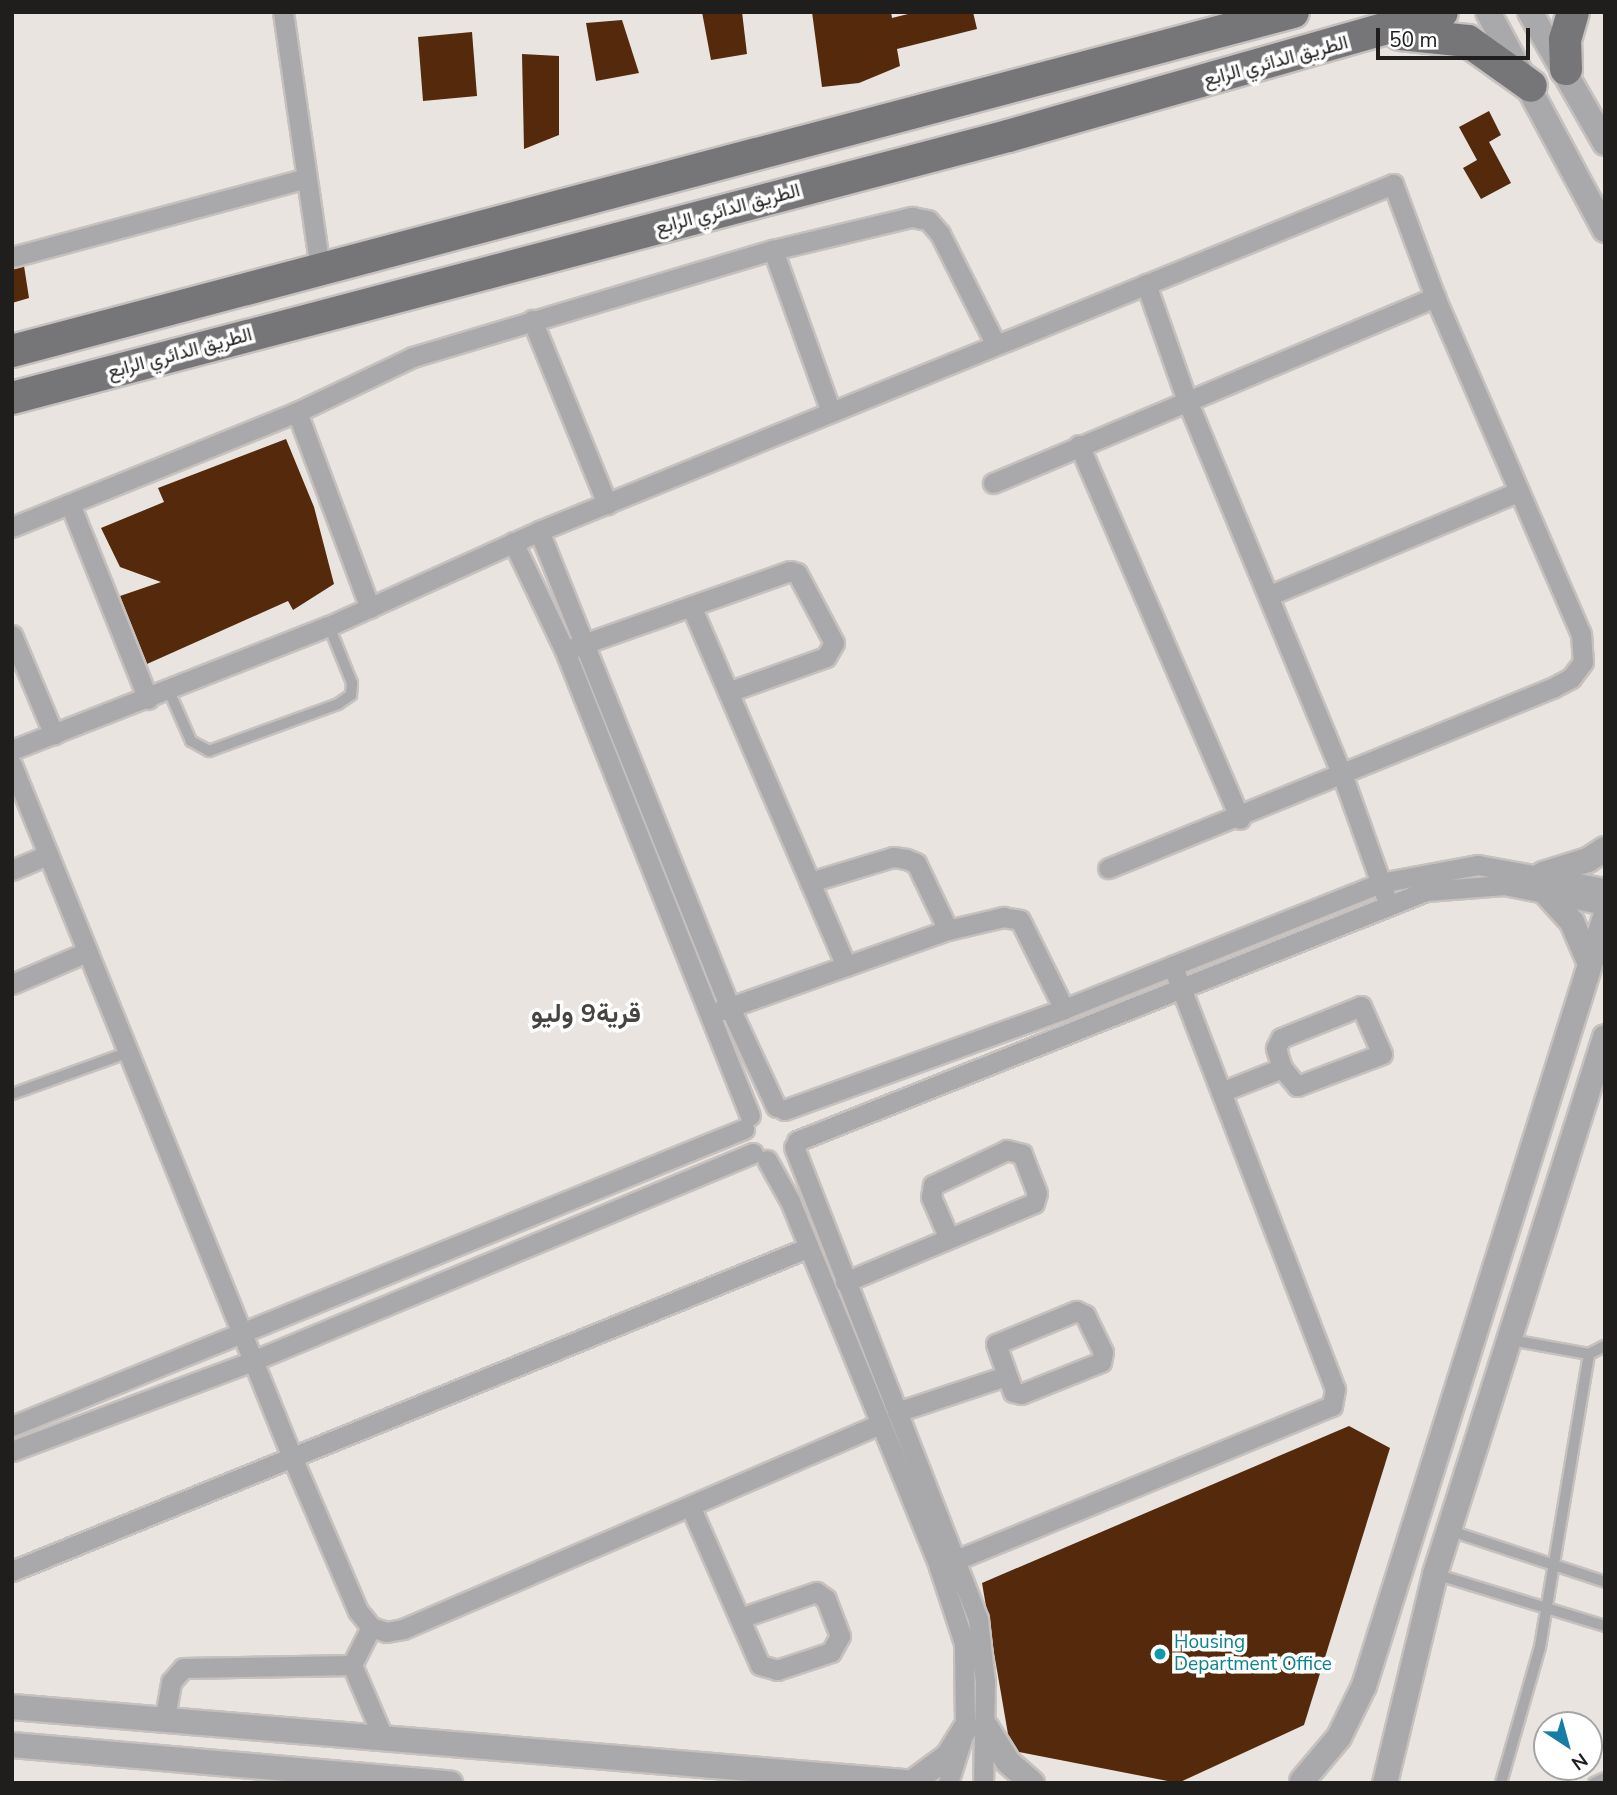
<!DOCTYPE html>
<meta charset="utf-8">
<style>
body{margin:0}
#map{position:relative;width:1617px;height:1795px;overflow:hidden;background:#eae4e1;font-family:"Nunito Sans",Vazirmatn,sans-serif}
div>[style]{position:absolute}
.building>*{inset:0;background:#54290c}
.roads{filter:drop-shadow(2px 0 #c6c0be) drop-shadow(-2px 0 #c6c0be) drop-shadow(0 2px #c6c0be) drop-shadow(0 -2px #c6c0be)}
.service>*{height:10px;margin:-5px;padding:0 5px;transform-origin:5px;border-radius:5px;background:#a9a8aa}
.minor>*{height:19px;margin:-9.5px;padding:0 9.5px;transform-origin:9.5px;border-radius:9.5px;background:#a9a8aa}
.tertiary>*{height:24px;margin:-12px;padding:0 12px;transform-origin:12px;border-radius:12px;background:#a9a8aa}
.primary>*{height:32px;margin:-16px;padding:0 16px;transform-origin:16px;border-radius:16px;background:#767578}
.dots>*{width:19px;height:19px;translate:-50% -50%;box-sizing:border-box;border:4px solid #fff;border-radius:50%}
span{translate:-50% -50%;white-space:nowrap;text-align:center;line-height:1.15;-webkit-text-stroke:7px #fff;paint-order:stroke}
.street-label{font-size:19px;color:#201e1d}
.culture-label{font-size:19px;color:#0d838f}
.left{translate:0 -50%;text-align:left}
.district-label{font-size:26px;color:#474340;font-weight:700}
.frame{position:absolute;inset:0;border:14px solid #201e1d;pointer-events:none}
.north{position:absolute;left:1533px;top:1711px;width:70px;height:70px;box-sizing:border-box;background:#fff;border:2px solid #a6a5a5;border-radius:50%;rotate:144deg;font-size:19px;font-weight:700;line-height:28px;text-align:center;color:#201e1d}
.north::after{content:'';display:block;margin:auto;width:24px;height:32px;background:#167da7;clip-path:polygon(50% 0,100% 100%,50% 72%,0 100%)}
.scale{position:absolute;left:1376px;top:28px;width:154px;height:32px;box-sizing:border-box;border:4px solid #201e1d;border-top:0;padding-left:9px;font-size:21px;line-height:24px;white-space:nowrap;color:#201e1d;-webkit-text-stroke:5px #fff;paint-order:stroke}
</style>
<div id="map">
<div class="building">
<i style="clip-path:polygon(702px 12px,742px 12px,747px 54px,711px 60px)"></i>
<i style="clip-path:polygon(812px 12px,891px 12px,892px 18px,916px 12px,973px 12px,977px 29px,897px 49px,900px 66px,859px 83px,822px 87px)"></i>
<i style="clip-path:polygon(622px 20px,639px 73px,596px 81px,586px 23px)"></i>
<i style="clip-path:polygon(472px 32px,477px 96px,423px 101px,418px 37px)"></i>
<i style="clip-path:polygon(522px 54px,559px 56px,559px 135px,524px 149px)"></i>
<i style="clip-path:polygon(1489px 111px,1501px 135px,1489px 142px,1511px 183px,1481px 199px,1463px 168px,1477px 160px,1459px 127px)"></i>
<i style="clip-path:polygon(24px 266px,29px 298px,12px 303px,12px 269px)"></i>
<i style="clip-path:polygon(286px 439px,314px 507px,334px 584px,293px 610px,288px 601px,147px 664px,120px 596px,161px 582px,120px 567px,101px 528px,164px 502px,158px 488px)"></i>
<i style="clip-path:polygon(1349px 1426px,1390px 1448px,1304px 1725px,1178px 1783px,1019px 1752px,1008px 1734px,982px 1583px)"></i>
</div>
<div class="roads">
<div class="service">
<i style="left:169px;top:691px;width:55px;rotate:66.3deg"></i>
<i style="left:191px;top:741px;width:21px;rotate:29deg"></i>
<i style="left:209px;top:751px;width:137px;rotate:-20deg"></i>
<i style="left:338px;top:704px;width:16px;rotate:-35deg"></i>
<i style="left:351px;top:695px;width:12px;rotate:-85deg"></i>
<i style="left:352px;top:683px;width:61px;rotate:-112deg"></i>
<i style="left:12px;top:1094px;width:124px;rotate:-19.7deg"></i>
<i style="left:1511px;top:1340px;width:79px;rotate:10.2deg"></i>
<i style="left:1589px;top:1354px;width:18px;rotate:-27deg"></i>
<i style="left:1451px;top:1531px;width:162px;rotate:18.3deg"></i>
<i style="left:1435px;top:1574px;width:178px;rotate:17deg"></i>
<i style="left:1501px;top:1783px;width:141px;rotate:-74deg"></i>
<i style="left:1540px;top:1647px;width:297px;rotate:-80.5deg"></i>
<i style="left:1594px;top:1783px;width:12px;rotate:-24deg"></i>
</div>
<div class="minor">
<i style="left:283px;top:12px;width:261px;rotate:81.8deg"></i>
<i style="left:773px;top:250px;width:172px;rotate:70.3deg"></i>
<i style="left:12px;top:257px;width:301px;rotate:-15deg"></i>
<i style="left:1146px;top:284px;width:121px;rotate:70.7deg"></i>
<i style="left:1186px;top:398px;width:407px;rotate:67.5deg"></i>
<i style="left:1342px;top:774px;width:128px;rotate:70.4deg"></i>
<i style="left:532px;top:320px;width:199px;rotate:67.8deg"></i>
<i style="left:297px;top:412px;width:209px;rotate:69.6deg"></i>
<i style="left:1079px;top:445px;width:407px;rotate:66.7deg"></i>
<i style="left:993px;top:483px;width:480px;rotate:-22.8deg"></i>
<i style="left:70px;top:504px;width:210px;rotate:68.2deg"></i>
<i style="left:12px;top:527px;width:307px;rotate:-22deg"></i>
<i style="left:297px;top:412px;width:128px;rotate:-25.4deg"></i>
<i style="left:413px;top:357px;width:376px;rotate:-16.6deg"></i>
<i style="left:773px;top:250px;width:143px;rotate:-13.4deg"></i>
<i style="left:912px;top:217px;width:16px;rotate:11deg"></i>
<i style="left:928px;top:220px;width:18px;rotate:49deg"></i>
<i style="left:940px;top:234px;width:124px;rotate:63.2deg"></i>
<i style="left:539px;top:531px;width:514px;rotate:68.18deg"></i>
<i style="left:730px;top:1008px;width:109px;rotate:65.1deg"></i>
<i style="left:513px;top:542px;width:121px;rotate:64.5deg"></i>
<i style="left:565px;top:651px;width:500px;rotate:68.3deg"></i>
<i style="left:1270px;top:595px;width:269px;rotate:-22.6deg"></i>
<i style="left:691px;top:606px;width:105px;rotate:-19.5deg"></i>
<i style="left:790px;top:571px;width:7px;rotate:16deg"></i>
<i style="left:797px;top:573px;width:79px;rotate:62.1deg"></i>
<i style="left:834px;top:643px;width:16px;rotate:120deg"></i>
<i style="left:826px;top:657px;width:104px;rotate:160.3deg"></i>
<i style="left:12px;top:635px;width:108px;rotate:67.2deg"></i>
<i style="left:575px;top:647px;width:123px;rotate:-19.5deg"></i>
<i style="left:691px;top:606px;width:392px;rotate:66.7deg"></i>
<i style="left:12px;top:750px;width:340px;rotate:-21.4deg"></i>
<i style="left:329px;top:626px;width:230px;rotate:-24.3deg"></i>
<i style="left:539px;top:531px;width:922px;rotate:-22.11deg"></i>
<i style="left:1393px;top:184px;width:121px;rotate:69.6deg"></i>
<i style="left:1435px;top:297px;width:367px;rotate:66.6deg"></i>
<i style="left:1581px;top:634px;width:28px;rotate:86deg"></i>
<i style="left:1583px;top:662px;width:20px;rotate:127deg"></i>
<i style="left:1571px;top:678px;width:21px;rotate:152deg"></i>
<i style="left:1552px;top:688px;width:479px;rotate:157.9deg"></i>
<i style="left:12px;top:765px;width:747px;rotate:67.97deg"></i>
<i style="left:292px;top:1457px;width:168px;rotate:66.8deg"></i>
<i style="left:358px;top:1611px;width:21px;rotate:51deg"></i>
<i style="left:371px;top:1627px;width:16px;rotate:18deg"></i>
<i style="left:386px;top:1632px;width:17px;rotate:-10deg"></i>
<i style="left:403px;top:1629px;width:519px;rotate:-23.26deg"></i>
<i style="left:12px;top:870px;width:39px;rotate:-23deg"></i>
<i style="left:948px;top:930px;width:57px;rotate:-13.3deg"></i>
<i style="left:1003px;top:917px;width:17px;rotate:10deg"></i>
<i style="left:1020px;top:920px;width:99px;rotate:63.7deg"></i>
<i style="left:12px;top:984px;width:82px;rotate:-23.1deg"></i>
<i style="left:1361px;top:1006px;width:52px;rotate:66.4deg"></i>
<i style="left:1382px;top:1054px;width:91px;rotate:159.4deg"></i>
<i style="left:1297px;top:1086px;width:23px;rotate:-130deg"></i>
<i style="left:1282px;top:1068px;width:21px;rotate:-107deg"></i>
<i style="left:1276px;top:1048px;width:11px;rotate:-63deg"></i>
<i style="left:1281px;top:1038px;width:86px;rotate:-21.8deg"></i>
<i style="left:719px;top:1011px;width:243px;rotate:-19.5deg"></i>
<i style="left:948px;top:930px;width:74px;rotate:-115.5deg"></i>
<i style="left:916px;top:863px;width:11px;rotate:-158deg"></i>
<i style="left:906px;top:859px;width:13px;rotate:-171deg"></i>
<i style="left:893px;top:857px;width:87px;rotate:163.2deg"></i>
<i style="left:1221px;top:1092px;width:66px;rotate:-21.5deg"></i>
<i style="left:784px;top:1110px;width:298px;rotate:-19.8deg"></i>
<i style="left:1064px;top:1009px;width:340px;rotate:-21.7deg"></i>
<i style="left:1380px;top:883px;width:100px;rotate:-10.4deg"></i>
<i style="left:1478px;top:865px;width:129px;rotate:10.3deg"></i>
<i style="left:797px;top:1141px;width:677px;rotate:-21.68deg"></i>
<i style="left:1426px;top:891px;width:78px;rotate:-4.4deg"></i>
<i style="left:1504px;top:885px;width:103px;rotate:11.2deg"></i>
<i style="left:794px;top:1147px;width:507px;rotate:68.7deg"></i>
<i style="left:978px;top:1619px;width:63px;rotate:83.7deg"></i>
<i style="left:985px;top:1682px;width:101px;rotate:91.1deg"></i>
<i style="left:767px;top:1160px;width:47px;rotate:60.7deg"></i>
<i style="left:790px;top:1201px;width:395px;rotate:67.8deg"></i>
<i style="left:939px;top:1567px;width:80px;rotate:71.8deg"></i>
<i style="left:964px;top:1643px;width:86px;rotate:89.3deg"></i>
<i style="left:965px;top:1729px;width:57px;rotate:107.5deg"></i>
<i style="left:845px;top:1282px;width:205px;rotate:-22.7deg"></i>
<i style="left:1034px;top:1203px;width:10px;rotate:-73deg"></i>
<i style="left:1037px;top:1193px;width:42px;rotate:-111deg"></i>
<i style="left:1022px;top:1154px;width:16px;rotate:-165deg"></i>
<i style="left:1007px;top:1150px;width:82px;rotate:154.7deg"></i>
<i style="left:933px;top:1185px;width:12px;rotate:99deg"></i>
<i style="left:931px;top:1197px;width:43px;rotate:66.4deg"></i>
<i style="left:1076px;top:1311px;width:10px;rotate:24deg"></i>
<i style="left:1085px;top:1315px;width:41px;rotate:64.1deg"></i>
<i style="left:1103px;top:1352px;width:10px;rotate:101deg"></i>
<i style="left:1101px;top:1362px;width:86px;rotate:158.2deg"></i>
<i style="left:1021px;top:1394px;width:8px;rotate:-166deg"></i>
<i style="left:1013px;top:1392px;width:51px;rotate:-109.5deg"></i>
<i style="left:996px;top:1344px;width:87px;rotate:-22.4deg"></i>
<i style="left:897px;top:1412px;width:112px;rotate:-18.3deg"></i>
<i style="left:12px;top:1426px;width:790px;rotate:-22.08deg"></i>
<i style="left:12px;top:1451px;width:259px;rotate:-20.5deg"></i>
<i style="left:255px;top:1360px;width:539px;rotate:-22.57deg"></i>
<i style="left:691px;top:1508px;width:171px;rotate:66.3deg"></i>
<i style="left:760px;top:1665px;width:18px;rotate:16deg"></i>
<i style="left:777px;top:1670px;width:57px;rotate:-18.4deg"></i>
<i style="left:831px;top:1652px;width:18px;rotate:-61deg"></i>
<i style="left:840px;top:1636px;width:40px;rotate:-111deg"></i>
<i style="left:826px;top:1599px;width:12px;rotate:-145deg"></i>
<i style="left:816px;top:1592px;width:80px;rotate:161.1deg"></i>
<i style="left:939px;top:1567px;width:425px;rotate:-22.3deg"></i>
<i style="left:1332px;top:1406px;width:17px;rotate:-80deg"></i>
<i style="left:1335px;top:1389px;width:453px;rotate:-111deg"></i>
<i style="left:12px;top:1571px;width:858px;rotate:-22.11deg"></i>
<i style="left:352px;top:1665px;width:76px;rotate:66.8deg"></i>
<i style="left:352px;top:1665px;width:42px;rotate:-63.4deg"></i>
<i style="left:165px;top:1717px;width:36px;rotate:-80deg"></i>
<i style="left:171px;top:1682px;width:18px;rotate:-49deg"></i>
<i style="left:183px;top:1668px;width:169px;rotate:-1deg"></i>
</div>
<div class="tertiary">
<i style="left:1488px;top:12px;width:247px;rotate:61.8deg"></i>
<i style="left:1530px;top:12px;width:151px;rotate:60.2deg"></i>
<i style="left:1543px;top:874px;width:47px;rotate:-17.3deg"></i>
<i style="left:1588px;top:860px;width:20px;rotate:-33deg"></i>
<i style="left:1545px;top:892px;width:40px;rotate:48deg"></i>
<i style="left:1572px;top:922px;width:46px;rotate:66.8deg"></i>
<i style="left:12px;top:1707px;width:907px;rotate:4.81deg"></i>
<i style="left:986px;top:1727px;width:41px;rotate:57.8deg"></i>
<i style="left:1008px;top:1762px;width:32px;rotate:41deg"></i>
<i style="left:12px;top:1745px;width:440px;rotate:5deg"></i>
<i style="left:1302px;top:1781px;width:57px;rotate:-49.9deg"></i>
<i style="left:1339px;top:1737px;width:57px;rotate:-63.9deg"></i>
<i style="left:1364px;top:1686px;width:806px;rotate:-72.6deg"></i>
<i style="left:913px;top:1782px;width:44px;rotate:-36.6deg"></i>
<i style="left:948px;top:1756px;width:32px;rotate:-58deg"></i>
<i style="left:1385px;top:1783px;width:215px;rotate:-76.5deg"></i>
<i style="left:1435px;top:1574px;width:563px;rotate:-72.43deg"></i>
</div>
<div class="primary">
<i style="left:1400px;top:34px;width:68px;rotate:5.9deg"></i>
<i style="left:1468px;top:41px;width:77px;rotate:35.5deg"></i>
<i style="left:1566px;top:69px;width:29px;rotate:-92deg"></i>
<i style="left:1565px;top:40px;width:29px;rotate:-74deg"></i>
<i style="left:12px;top:351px;width:1325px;rotate:-14.82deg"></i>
<i style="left:12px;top:398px;width:1030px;rotate:-14.74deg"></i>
<i style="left:1008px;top:136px;width:451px;rotate:-15.9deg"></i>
</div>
</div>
<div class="dots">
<i style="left:1160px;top:1654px;background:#0f9aa8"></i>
</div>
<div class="street-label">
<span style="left:1276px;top:62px;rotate:-15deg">الطريق الدائري الرابع</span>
<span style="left:728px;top:210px;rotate:-15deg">الطريق الدائري الرابع</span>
<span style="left:180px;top:354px;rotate:-15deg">الطريق الدائري الرابع</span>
</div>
<div class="culture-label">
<span class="left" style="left:1174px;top:1654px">Housing<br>Department Office</span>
</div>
<div class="district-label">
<span style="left:586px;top:1014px">قرية9 وليو</span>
</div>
<div class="frame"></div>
<div class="north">N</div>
<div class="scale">50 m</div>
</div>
